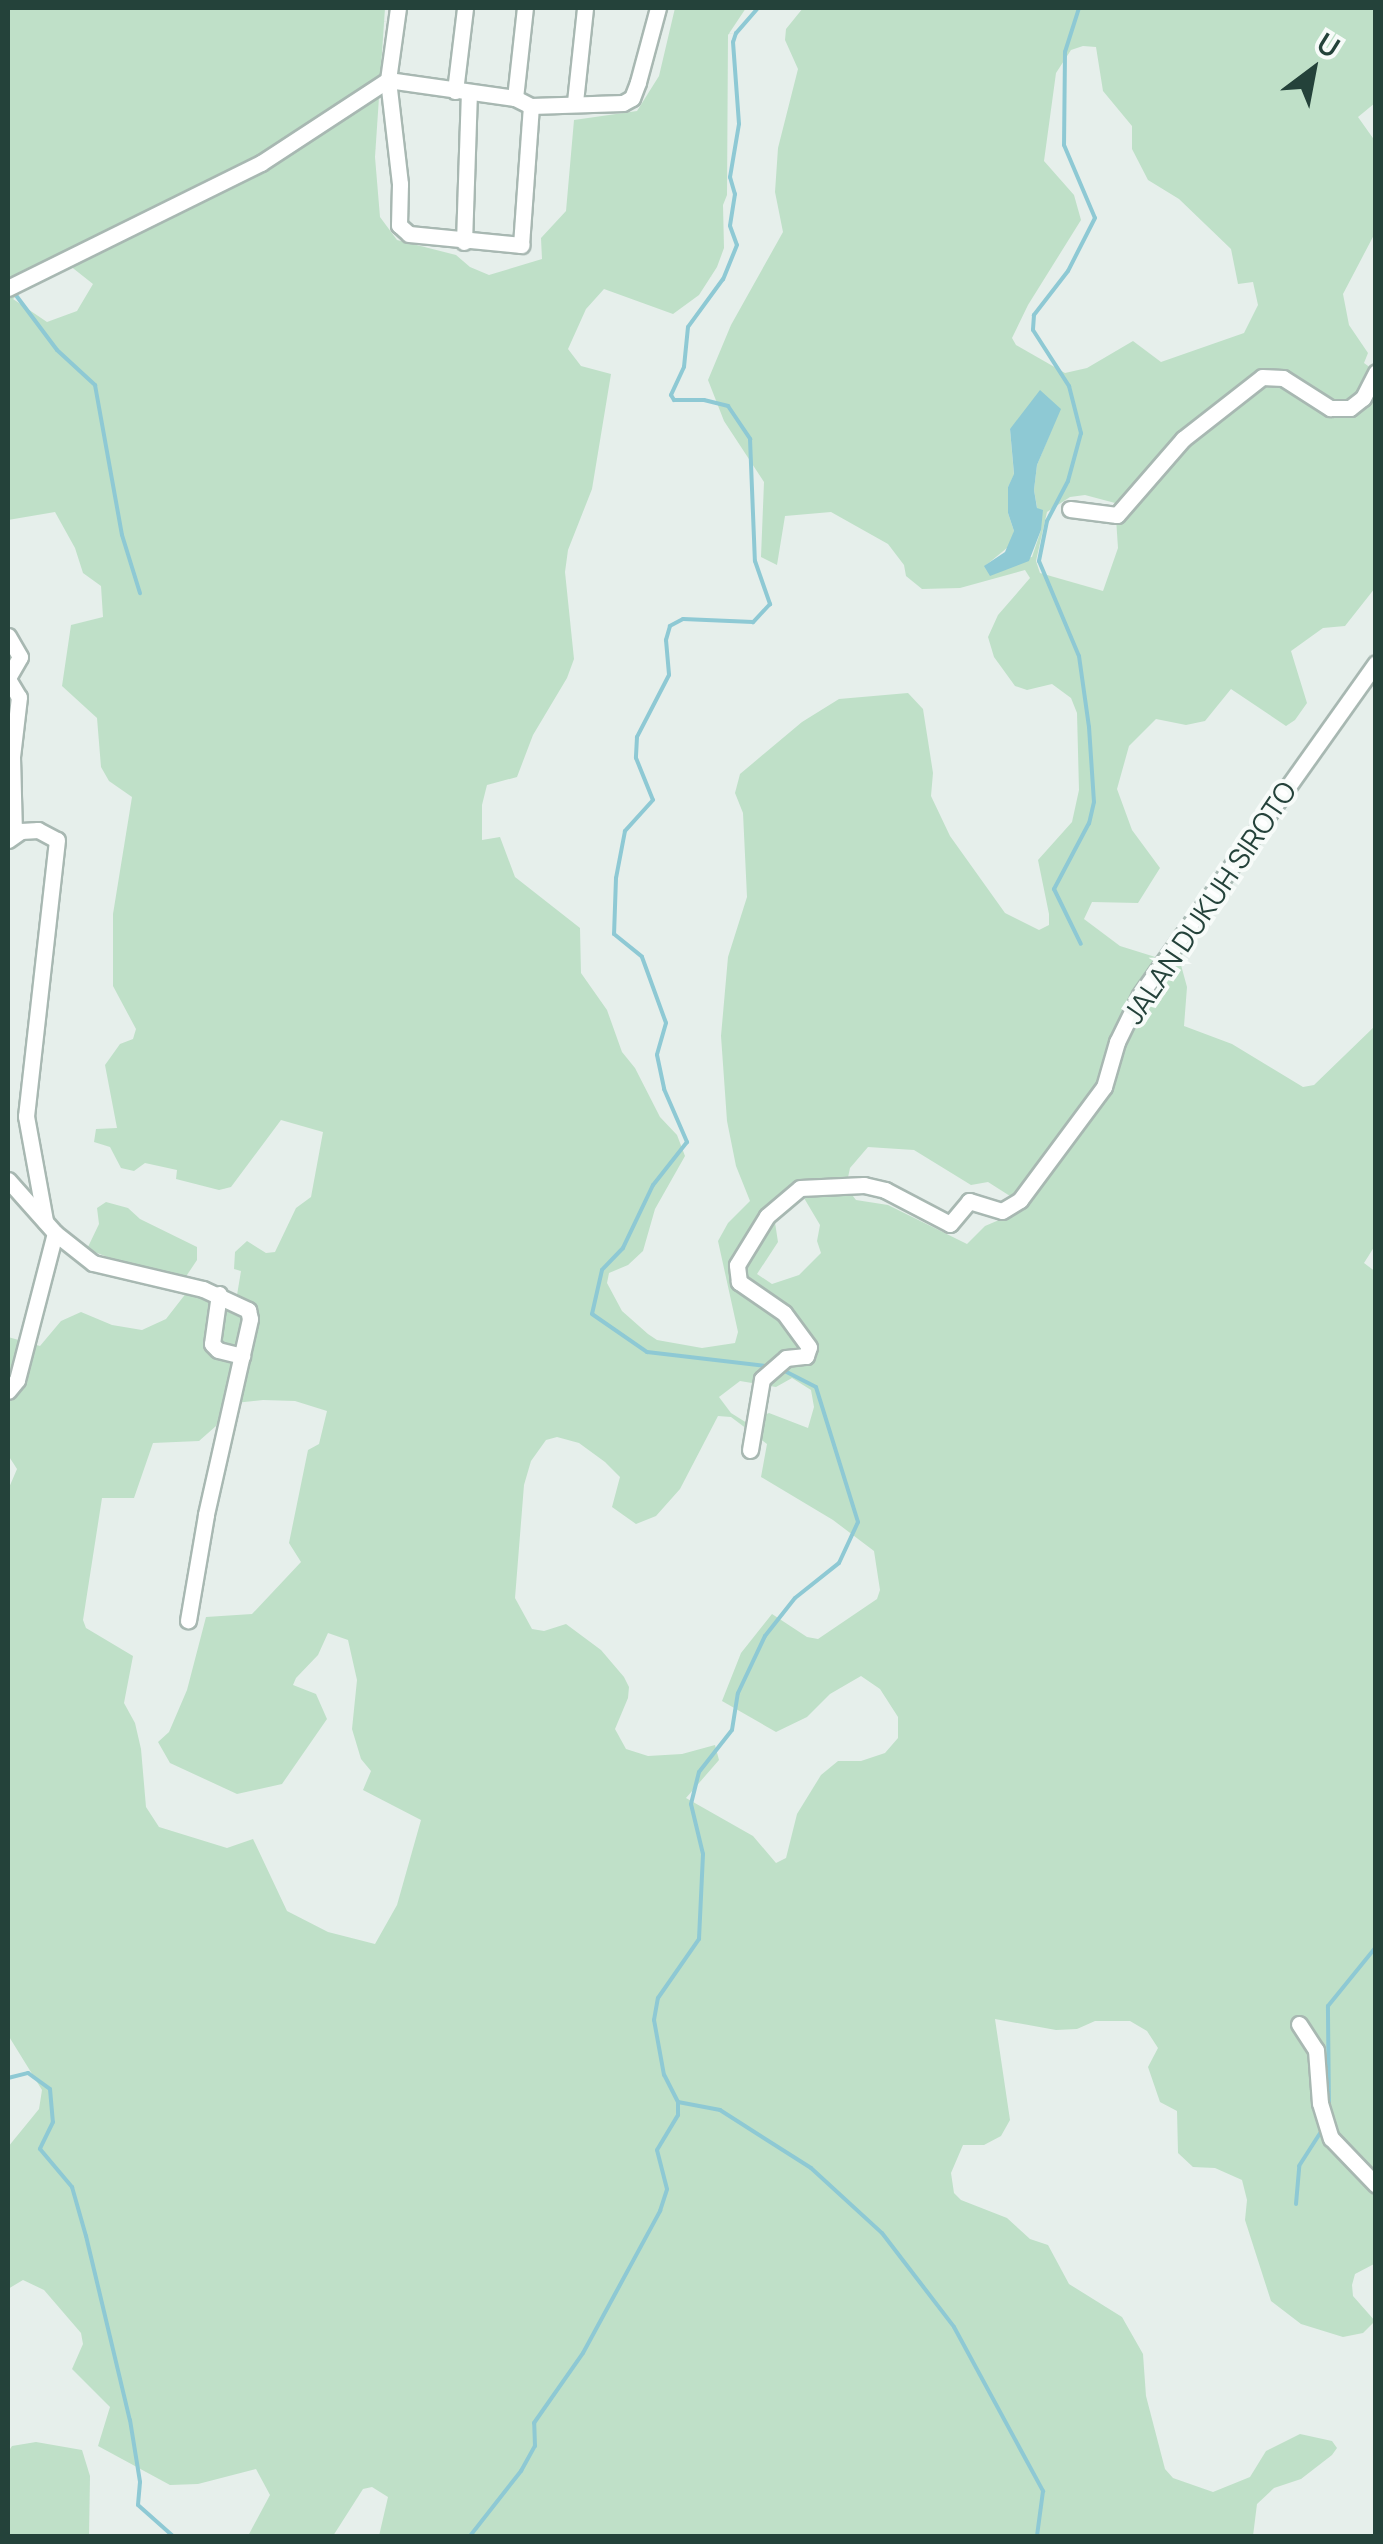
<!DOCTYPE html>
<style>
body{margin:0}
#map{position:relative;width:1383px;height:2544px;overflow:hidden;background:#e6efeb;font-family:Manrope,sans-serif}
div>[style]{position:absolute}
.green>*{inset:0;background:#bfe0c8}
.water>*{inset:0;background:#8ec9d4}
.stream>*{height:4px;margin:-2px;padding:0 2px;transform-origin:2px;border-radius:2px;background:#8ec9d4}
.roads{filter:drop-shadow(2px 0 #a8b8b2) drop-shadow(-2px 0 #a8b8b2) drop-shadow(0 2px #a8b8b2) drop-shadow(0 -2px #a8b8b2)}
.minor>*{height:15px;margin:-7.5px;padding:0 7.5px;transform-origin:7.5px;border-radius:7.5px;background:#fff}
span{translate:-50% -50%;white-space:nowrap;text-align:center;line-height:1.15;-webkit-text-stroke:8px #f7fbf9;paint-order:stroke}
.street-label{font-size:28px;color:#24423a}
.frame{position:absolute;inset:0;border:10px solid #24423a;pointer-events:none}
.north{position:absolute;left:1263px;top:20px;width:100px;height:100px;-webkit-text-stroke:8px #f7fbf9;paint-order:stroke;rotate:32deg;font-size:28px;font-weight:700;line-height:40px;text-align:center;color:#24423a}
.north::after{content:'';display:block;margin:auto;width:35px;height:45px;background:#24423a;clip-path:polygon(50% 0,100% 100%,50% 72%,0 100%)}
</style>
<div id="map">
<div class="green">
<i style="clip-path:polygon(evenodd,8px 8px,385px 8px,375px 157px,380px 217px,397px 240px,456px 255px,470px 267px,489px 275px,542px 259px,541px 238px,566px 211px,574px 120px,637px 111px,659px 76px,675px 8px,746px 8px,728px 35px,727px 195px,723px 205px,724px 248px,717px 267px,699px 295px,673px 314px,604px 289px,586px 309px,568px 349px,581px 366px,611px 374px,592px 489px,568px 550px,565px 572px,574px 659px,567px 678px,533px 735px,517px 777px,487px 785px,482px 805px,482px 840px,500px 837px,515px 877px,580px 928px,581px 973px,607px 1010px,622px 1052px,635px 1068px,660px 1117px,677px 1135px,685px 1156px,655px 1209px,643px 1251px,628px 1265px,609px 1273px,607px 1283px,622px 1311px,648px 1334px,657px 1340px,702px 1348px,735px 1343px,738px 1332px,718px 1241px,728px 1223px,750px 1201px,736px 1166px,727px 1121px,721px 1036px,728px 957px,747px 897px,743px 813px,735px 793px,740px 774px,802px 722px,839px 699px,908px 693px,923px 709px,933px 773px,931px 796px,950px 836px,1005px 913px,1039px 930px,1049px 925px,1049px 914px,1038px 860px,1072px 822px,1079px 790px,1077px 713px,1071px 698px,1052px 684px,1027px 690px,1015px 686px,994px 657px,988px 637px,998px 615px,1030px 578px,1025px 570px,960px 588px,922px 589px,906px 576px,904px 565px,888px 544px,831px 512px,785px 516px,777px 565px,761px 557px,764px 482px,724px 421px,708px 380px,731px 325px,783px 232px,775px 192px,778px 148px,798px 69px,785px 40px,786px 29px,803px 8px,1375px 8px,1375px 103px,1358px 117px,1375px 141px,1375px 233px,1343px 294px,1349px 325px,1368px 353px,1364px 363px,1375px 371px,1375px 588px,1345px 626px,1323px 628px,1291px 651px,1307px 703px,1295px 720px,1286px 726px,1231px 689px,1205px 721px,1186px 725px,1156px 719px,1129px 746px,1117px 789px,1132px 830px,1160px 868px,1138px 903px,1092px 902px,1084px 919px,1120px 946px,1181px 965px,1187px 987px,1184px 1026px,1232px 1044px,1303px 1087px,1314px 1085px,1375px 1026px,1376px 1244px,1364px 1263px,1376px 1272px,1376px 2263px,1355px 2274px,1352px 2285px,1353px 2296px,1375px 2321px,1363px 2333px,1343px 2337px,1301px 2324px,1271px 2301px,1245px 2220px,1247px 2200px,1242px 2180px,1215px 2168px,1193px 2167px,1178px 2153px,1177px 2111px,1160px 2102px,1148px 2067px,1158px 2048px,1147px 2031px,1130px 2021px,1095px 2021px,1077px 2029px,1056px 2030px,995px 2019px,1010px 2120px,1001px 2136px,984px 2145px,963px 2145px,951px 2173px,954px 2193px,961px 2200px,1007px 2218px,1030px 2239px,1048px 2245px,1069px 2284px,1122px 2317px,1143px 2354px,1146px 2396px,1165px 2469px,1173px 2478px,1213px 2492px,1250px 2477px,1266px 2451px,1300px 2434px,1332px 2441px,1337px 2448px,1332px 2455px,1301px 2479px,1274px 2488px,1257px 2504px,1253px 2536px,379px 2536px,388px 2497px,372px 2487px,363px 2489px,333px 2536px,248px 2536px,270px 2495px,256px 2469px,198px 2484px,170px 2485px,98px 2446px,110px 2407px,72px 2369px,83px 2344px,81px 2333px,44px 2290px,23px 2280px,8px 2289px,8px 2147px,39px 2109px,42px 2090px,8px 2035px,8px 1490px,17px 1469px,8px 1455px,8px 1337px,40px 1346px,61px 1321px,81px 1312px,112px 1325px,142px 1330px,166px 1319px,187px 1292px,237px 1295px,241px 1271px,234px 1269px,235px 1252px,247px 1241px,266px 1253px,275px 1252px,296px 1208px,311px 1197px,323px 1132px,281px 1120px,231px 1187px,219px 1190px,176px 1179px,177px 1170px,145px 1163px,134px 1171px,121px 1168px,110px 1147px,94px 1142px,96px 1129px,117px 1128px,105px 1065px,120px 1044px,133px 1039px,136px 1029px,113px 986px,113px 914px,132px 797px,109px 781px,101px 767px,97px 718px,62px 686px,71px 625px,103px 617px,101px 586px,83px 573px,75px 548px,55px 512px,8px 520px,8px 8px,1083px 46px,1096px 47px,1103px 91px,1132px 126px,1132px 149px,1148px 180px,1179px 199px,1231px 249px,1238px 284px,1253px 282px,1258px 305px,1244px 333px,1161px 362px,1133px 341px,1087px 368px,1065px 373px,1016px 345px,1012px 338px,1028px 305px,1081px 220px,1074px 195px,1044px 161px,1056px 73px,1071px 50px,1083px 46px,8px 8px,69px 265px,93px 284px,77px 311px,47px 322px,13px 299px,27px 286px,69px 265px,8px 8px,1060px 409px,1037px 465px,1034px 490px,1041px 530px,1032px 557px,985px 566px,1013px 543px,1014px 531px,1008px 513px,1008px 487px,1014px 475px,1010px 429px,1060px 409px,8px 8px,1085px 495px,1115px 503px,1118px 548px,1103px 591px,1040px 573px,1036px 561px,1047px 512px,1070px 497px,1085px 495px,8px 8px,868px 1147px,914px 1150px,971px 1185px,988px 1182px,1010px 1196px,999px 1220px,985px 1226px,967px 1244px,888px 1205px,856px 1200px,846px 1187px,850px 1168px,868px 1147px,8px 8px,804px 1198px,820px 1225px,817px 1241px,821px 1253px,799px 1275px,772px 1284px,757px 1274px,778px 1242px,774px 1216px,792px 1199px,804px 1198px,8px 8px,792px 1378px,811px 1390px,814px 1407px,808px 1428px,769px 1413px,747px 1423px,731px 1413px,719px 1397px,740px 1381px,776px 1387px,792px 1378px,8px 8px,263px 1400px,295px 1401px,327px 1411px,319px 1444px,308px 1450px,289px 1543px,301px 1562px,252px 1614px,206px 1617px,187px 1690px,169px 1732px,158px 1742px,170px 1763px,237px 1794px,282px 1784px,327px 1719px,316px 1694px,293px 1685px,296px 1678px,318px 1655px,328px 1633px,348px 1640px,357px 1680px,352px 1729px,361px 1759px,371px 1771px,363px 1790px,421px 1820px,397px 1905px,375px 1944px,328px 1932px,287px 1911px,253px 1839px,227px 1848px,159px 1827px,146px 1807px,141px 1749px,135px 1723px,124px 1703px,133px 1656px,86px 1628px,83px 1620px,102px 1498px,134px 1498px,153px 1443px,199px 1441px,216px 1426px,226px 1404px,263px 1400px,8px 8px,718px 1416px,731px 1417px,767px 1444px,761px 1477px,833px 1520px,874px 1551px,880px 1590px,877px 1599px,818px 1639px,807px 1637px,772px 1614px,741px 1653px,722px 1701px,776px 1732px,807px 1717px,830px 1694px,861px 1676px,880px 1689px,898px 1717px,898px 1738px,885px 1753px,861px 1761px,838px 1761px,821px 1775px,797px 1814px,786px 1858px,776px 1863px,753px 1836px,686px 1798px,719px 1760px,715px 1745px,682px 1754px,648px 1756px,626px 1749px,615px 1729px,628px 1698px,629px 1687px,624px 1677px,601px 1650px,566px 1624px,544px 1631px,532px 1629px,515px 1598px,524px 1485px,531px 1461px,546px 1440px,557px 1437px,579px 1443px,605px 1462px,620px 1477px,612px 1507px,636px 1524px,656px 1516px,680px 1489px,718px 1416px)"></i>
<i style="clip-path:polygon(106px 1202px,128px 1208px,140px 1219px,197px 1247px,197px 1260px,185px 1278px,125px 1264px,87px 1249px,99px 1224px,97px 1208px)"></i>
<i style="clip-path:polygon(36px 2442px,82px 2450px,90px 2476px,89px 2536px,8px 2536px,8px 2452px,12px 2446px)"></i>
</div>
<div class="water">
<i style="clip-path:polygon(1040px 390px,1061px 409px,1037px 465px,1034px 490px,1037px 508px,1043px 510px,1041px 530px,1029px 561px,990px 576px,984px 566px,1005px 552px,1014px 531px,1008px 513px,1008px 487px,1014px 474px,1010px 429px)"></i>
</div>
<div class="stream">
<i style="left:758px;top:8px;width:33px;rotate:131deg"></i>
<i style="left:736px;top:33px;width:9px;rotate:108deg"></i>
<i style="left:733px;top:42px;width:82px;rotate:85.8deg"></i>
<i style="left:739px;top:124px;width:54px;rotate:99.6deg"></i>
<i style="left:730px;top:177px;width:18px;rotate:74deg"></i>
<i style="left:735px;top:194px;width:32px;rotate:99deg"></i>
<i style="left:730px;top:226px;width:20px;rotate:70deg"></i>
<i style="left:737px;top:245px;width:37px;rotate:112deg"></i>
<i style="left:723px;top:279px;width:59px;rotate:126.1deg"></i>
<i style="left:688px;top:327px;width:40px;rotate:95.7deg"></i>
<i style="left:684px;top:367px;width:31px;rotate:115deg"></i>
<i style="left:671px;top:395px;width:6px;rotate:59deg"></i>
<i style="left:674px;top:400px;width:30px"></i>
<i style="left:704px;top:400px;width:25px;rotate:14deg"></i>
<i style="left:728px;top:406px;width:40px;rotate:56deg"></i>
<i style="left:750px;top:439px;width:122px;rotate:87.7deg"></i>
<i style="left:755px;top:561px;width:46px;rotate:70.8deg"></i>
<i style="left:770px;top:604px;width:25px;rotate:133deg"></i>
<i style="left:753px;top:622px;width:70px;rotate:-177.5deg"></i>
<i style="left:683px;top:619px;width:15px;rotate:152deg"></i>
<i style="left:670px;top:626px;width:15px;rotate:106deg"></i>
<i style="left:666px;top:640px;width:35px;rotate:85deg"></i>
<i style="left:669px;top:675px;width:70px;rotate:117.3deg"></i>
<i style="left:637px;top:737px;width:21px;rotate:93deg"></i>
<i style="left:636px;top:758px;width:45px;rotate:68deg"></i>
<i style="left:653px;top:800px;width:42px;rotate:132.1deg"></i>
<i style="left:625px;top:831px;width:48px;rotate:100.8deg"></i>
<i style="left:616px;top:878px;width:56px;rotate:92deg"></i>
<i style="left:614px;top:934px;width:36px;rotate:39deg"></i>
<i style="left:642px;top:957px;width:70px;rotate:70deg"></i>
<i style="left:666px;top:1023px;width:33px;rotate:106deg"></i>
<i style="left:657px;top:1055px;width:35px;rotate:78deg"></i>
<i style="left:664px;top:1089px;width:58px;rotate:66.5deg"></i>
<i style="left:687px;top:1142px;width:55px;rotate:128.3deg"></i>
<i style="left:653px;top:1185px;width:70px;rotate:115.5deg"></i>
<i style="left:623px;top:1248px;width:30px;rotate:134deg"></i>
<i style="left:602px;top:1270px;width:45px;rotate:102.8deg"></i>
<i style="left:592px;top:1314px;width:67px;rotate:34.6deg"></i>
<i style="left:647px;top:1352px;width:121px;rotate:6.7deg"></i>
<i style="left:1079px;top:8px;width:46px;rotate:107.7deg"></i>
<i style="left:1065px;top:52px;width:93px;rotate:90.6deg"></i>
<i style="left:1064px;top:145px;width:79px;rotate:67deg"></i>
<i style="left:1095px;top:218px;width:59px;rotate:117deg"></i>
<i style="left:1068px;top:271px;width:56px;rotate:127.7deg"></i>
<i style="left:1034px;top:315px;width:15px;rotate:94deg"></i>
<i style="left:1033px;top:330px;width:67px;rotate:57.3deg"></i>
<i style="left:1069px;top:386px;width:49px;rotate:75.7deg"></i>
<i style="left:1081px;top:433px;width:50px;rotate:105.2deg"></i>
<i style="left:1068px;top:481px;width:45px;rotate:117.7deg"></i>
<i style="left:1047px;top:521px;width:41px;rotate:101.3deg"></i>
<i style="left:1039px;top:561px;width:103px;rotate:67.2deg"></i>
<i style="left:1079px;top:656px;width:72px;rotate:82deg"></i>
<i style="left:1089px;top:727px;width:75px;rotate:86.2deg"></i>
<i style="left:1094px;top:802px;width:22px;rotate:103deg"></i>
<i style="left:1089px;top:823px;width:75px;rotate:117.9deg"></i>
<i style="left:1054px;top:889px;width:61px;rotate:63.9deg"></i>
<i style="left:12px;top:290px;width:75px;rotate:53.1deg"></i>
<i style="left:57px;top:350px;width:52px;rotate:42.6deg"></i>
<i style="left:95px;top:385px;width:152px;rotate:79.8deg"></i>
<i style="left:122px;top:535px;width:61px;rotate:72.8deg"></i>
<i style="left:8px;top:2078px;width:21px;rotate:-14deg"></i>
<i style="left:28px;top:2073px;width:27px;rotate:36deg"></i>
<i style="left:50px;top:2089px;width:33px;rotate:85deg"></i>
<i style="left:53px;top:2122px;width:30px;rotate:116deg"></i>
<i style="left:40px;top:2149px;width:50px;rotate:49.9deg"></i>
<i style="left:72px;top:2187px;width:51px;rotate:74.1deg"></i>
<i style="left:86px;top:2236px;width:189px;rotate:76.6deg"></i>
<i style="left:130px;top:2420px;width:63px;rotate:80.8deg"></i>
<i style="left:140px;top:2482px;width:23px;rotate:95deg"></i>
<i style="left:138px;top:2505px;width:47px;rotate:41.5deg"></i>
<i style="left:678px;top:2102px;width:30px;rotate:-117deg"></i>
<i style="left:664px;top:2075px;width:56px;rotate:-100.3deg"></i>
<i style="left:654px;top:2020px;width:22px;rotate:-80deg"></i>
<i style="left:658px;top:1998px;width:72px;rotate:-55.2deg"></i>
<i style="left:699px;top:1939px;width:85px;rotate:-87.3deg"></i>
<i style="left:703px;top:1854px;width:51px;rotate:-103.5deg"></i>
<i style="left:691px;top:1804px;width:33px;rotate:-76deg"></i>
<i style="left:699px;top:1772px;width:53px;rotate:-51.8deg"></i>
<i style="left:732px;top:1730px;width:37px;rotate:-81deg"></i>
<i style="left:738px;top:1693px;width:63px;rotate:-64.7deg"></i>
<i style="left:765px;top:1636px;width:48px;rotate:-51.7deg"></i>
<i style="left:795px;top:1598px;width:56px;rotate:-38.5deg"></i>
<i style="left:839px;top:1563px;width:45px;rotate:-65.1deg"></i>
<i style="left:858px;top:1522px;width:141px;rotate:-107.3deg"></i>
<i style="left:816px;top:1387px;width:39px;rotate:-153deg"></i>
<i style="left:678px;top:2102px;width:43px;rotate:10.8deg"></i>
<i style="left:720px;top:2110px;width:108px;rotate:32.5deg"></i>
<i style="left:811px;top:2168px;width:96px;rotate:42.5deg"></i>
<i style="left:882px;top:2233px;width:118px;rotate:52.5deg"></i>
<i style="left:954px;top:2327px;width:187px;rotate:61.5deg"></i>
<i style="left:1043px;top:2491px;width:45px;rotate:97.6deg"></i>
<i style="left:1329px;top:2110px;width:104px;rotate:-90.6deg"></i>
<i style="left:1328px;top:2006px;width:76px;rotate:-50.9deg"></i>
<i style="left:1296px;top:2204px;width:38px;rotate:-85deg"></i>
<i style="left:1299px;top:2166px;width:46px;rotate:-57.3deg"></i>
<i style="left:470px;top:2536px;width:83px;rotate:-51.9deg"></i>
<i style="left:521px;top:2471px;width:29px;rotate:-61deg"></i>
<i style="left:535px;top:2446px;width:23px;rotate:-92deg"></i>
<i style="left:534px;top:2423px;width:85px;rotate:-55deg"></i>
<i style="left:583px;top:2353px;width:162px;rotate:-61.5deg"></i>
<i style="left:660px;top:2211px;width:23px;rotate:-72deg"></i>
<i style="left:667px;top:2189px;width:40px;rotate:-104.4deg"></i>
<i style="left:657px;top:2150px;width:41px;rotate:-59deg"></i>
<i style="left:678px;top:2115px;width:13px;rotate:-90deg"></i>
</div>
<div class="roads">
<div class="minor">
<i style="left:398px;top:8px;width:73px;rotate:97.9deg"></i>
<i style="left:388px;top:80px;width:105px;rotate:83.4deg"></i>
<i style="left:400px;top:184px;width:41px;rotate:91.4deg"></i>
<i style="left:399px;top:225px;width:13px;rotate:42deg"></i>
<i style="left:409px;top:234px;width:113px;rotate:5.6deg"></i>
<i style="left:521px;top:245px;width:139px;rotate:-85.9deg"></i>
<i style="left:455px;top:91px;width:84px;rotate:-83.1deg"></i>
<i style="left:515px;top:98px;width:91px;rotate:-83.7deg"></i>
<i style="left:575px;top:102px;width:95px;rotate:-83.9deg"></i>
<i style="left:464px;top:242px;width:148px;rotate:-88.1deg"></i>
<i style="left:8px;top:288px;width:282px;rotate:-26.3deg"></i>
<i style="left:261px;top:163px;width:152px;rotate:-33.2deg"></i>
<i style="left:388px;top:80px;width:128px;rotate:8.1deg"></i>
<i style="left:515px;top:98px;width:18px;rotate:27deg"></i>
<i style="left:531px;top:106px;width:92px;rotate:-1.9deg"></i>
<i style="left:623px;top:103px;width:10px;rotate:-29deg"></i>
<i style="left:632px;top:98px;width:17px;rotate:-69deg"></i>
<i style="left:638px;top:82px;width:77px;rotate:-74.9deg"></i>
<i style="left:1070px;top:509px;width:47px;rotate:7.3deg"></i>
<i style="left:1117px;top:515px;width:101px;rotate:-49deg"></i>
<i style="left:1183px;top:439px;width:100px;rotate:-38.1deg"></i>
<i style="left:1262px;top:377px;width:21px;rotate:3deg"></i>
<i style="left:1283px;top:378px;width:56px;rotate:32.6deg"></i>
<i style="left:1330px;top:408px;width:20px"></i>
<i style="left:1350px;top:408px;width:16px;rotate:-38deg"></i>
<i style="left:1363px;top:398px;width:29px;rotate:-63deg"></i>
<i style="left:8px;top:636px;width:24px;rotate:60deg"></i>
<i style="left:20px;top:657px;width:24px;rotate:120deg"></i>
<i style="left:8px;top:679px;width:21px;rotate:59deg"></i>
<i style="left:19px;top:697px;width:60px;rotate:96.7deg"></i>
<i style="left:12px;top:757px;width:78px;rotate:88.5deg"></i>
<i style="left:8px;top:840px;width:16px;rotate:-35deg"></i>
<i style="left:21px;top:831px;width:17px;rotate:-3deg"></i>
<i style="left:38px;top:830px;width:21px;rotate:28deg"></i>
<i style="left:57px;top:840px;width:278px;rotate:96.4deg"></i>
<i style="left:26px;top:1116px;width:107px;rotate:79.7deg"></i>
<i style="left:8px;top:1180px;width:71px;rotate:48.4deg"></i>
<i style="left:55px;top:1233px;width:152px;rotate:104.5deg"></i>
<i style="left:17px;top:1380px;width:14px;rotate:129deg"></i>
<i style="left:55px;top:1233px;width:48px;rotate:38.3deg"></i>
<i style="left:93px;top:1263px;width:113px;rotate:13.3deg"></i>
<i style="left:203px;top:1289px;width:50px;rotate:25deg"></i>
<i style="left:248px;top:1310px;width:9px;rotate:77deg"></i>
<i style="left:250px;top:1319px;width:201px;rotate:102.7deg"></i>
<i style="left:206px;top:1515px;width:107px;rotate:99.7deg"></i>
<i style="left:219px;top:1294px;width:50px;rotate:98deg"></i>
<i style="left:212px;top:1344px;width:8px;rotate:45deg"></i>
<i style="left:218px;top:1350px;width:25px;rotate:14deg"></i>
<i style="left:750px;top:1450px;width:72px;rotate:-80.4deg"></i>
<i style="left:762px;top:1379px;width:32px;rotate:-41deg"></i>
<i style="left:786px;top:1358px;width:20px;rotate:-6deg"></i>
<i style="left:806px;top:1356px;width:9px;rotate:-72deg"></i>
<i style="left:809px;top:1347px;width:42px;rotate:-126.3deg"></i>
<i style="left:784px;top:1313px;width:55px;rotate:-145.4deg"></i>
<i style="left:739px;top:1282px;width:17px;rotate:-97deg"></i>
<i style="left:737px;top:1265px;width:57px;rotate:-58.5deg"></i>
<i style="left:767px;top:1216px;width:43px;rotate:-40.3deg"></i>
<i style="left:800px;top:1188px;width:64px;rotate:-2.7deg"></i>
<i style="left:864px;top:1185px;width:22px;rotate:13deg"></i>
<i style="left:885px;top:1190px;width:73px;rotate:27.6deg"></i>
<i style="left:950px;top:1224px;width:30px;rotate:-50deg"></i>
<i style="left:969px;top:1201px;width:34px;rotate:17deg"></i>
<i style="left:1002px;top:1211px;width:21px;rotate:-31deg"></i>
<i style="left:1020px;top:1200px;width:141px;rotate:-53.4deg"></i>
<i style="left:1104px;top:1087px;width:47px;rotate:-73.9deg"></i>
<i style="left:1117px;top:1042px;width:52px;rotate:-63.9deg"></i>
<i style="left:1140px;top:995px;width:407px;rotate:-54.6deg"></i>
<i style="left:1299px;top:2024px;width:31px;rotate:57deg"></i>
<i style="left:1316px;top:2050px;width:53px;rotate:85.7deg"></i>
<i style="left:1320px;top:2103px;width:37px;rotate:73deg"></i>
<i style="left:1331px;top:2138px;width:65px;rotate:46.2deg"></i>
</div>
</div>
<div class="street-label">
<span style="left:1209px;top:902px;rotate:-56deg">JALAN DUKUH SIROTO</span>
</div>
<div class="frame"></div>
<div class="north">U</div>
</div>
